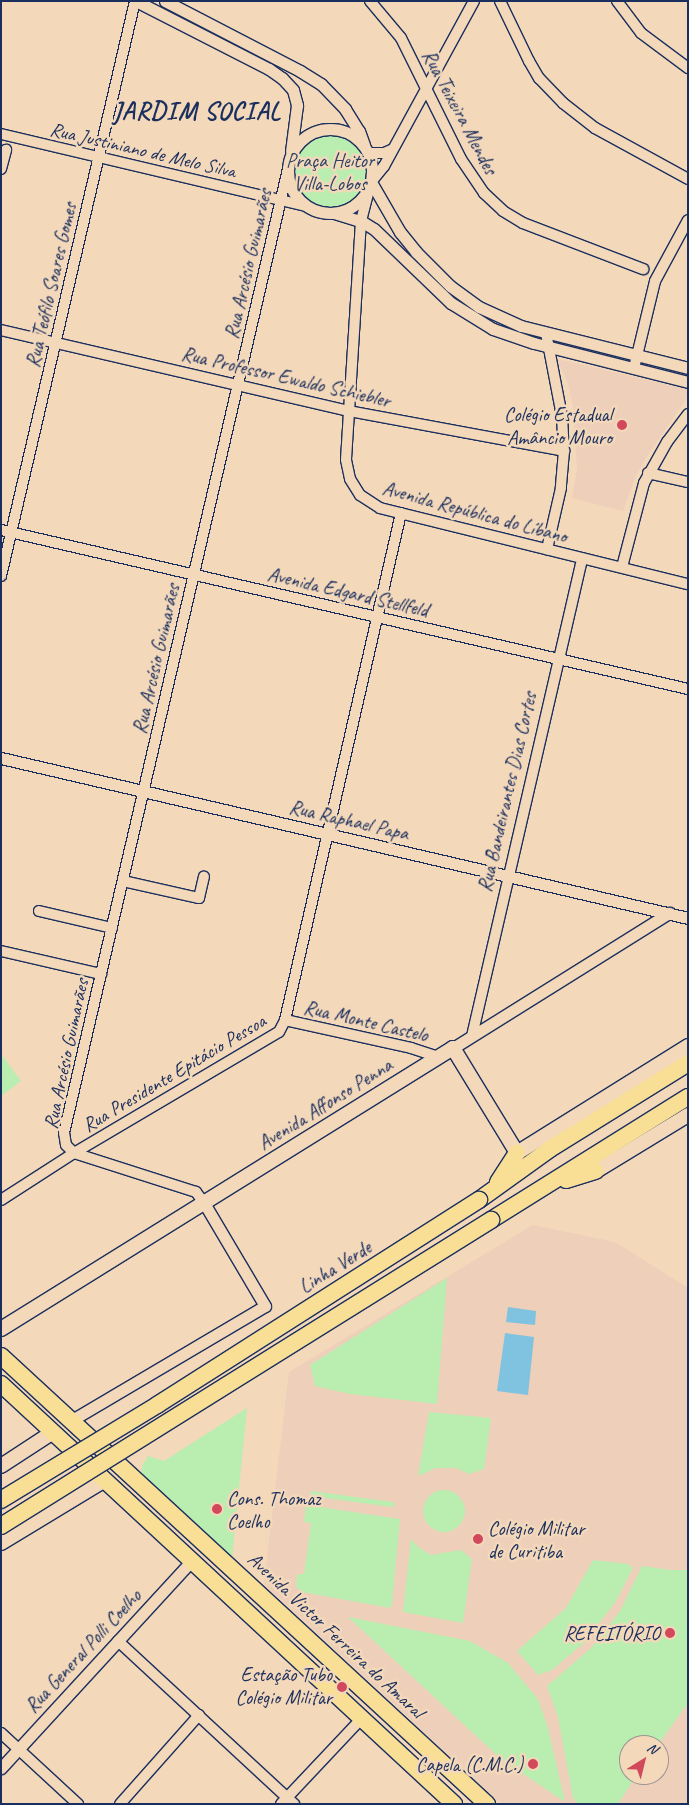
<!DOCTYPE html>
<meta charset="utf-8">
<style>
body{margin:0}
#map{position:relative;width:689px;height:1805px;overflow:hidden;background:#f3d8ba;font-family:Caveat,sans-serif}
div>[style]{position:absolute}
.built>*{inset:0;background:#eecfb9}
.green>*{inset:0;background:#b9eeb0}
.round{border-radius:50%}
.water>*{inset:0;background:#7fc3e0}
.roads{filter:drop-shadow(1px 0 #1b2f5e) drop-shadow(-1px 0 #1b2f5e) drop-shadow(0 1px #1b2f5e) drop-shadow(0 -1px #1b2f5e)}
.minor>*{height:10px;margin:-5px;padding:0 5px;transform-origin:5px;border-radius:5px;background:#f3d8ba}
.tertiary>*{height:11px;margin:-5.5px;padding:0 5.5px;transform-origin:5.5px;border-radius:5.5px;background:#f3d8ba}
.tertiary>.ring{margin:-5.5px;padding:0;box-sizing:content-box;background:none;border:11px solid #f3d8ba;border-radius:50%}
.secondary>*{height:14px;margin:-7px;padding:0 7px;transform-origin:7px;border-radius:7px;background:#f3d8ba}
.trunk>*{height:16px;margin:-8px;padding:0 8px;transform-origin:8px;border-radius:8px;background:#f9df96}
.bridges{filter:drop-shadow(1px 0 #1b2f5e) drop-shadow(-1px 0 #1b2f5e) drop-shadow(0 1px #1b2f5e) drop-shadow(0 -1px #1b2f5e)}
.trunk-bridge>*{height:16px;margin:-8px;padding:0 8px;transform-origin:8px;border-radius:8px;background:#f9df96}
.dots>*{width:14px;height:14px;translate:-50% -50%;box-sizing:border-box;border:2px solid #f3d8ba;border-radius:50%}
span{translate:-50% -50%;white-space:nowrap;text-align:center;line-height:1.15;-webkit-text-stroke:5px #f3d8ba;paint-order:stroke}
.street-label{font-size:20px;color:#1b2f5e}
.park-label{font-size:20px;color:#2b4266}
.poi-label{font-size:20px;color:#1b2f5e}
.right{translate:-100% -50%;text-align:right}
.left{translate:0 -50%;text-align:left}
.district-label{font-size:25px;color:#1b2f5e;font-weight:700;letter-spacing:1px}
.frame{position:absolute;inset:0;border:2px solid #1b2f5e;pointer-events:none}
.north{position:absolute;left:619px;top:1735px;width:50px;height:50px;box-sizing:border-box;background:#f3d8ba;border:1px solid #9d9495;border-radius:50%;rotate:36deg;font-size:14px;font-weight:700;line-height:20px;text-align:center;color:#1b2f5e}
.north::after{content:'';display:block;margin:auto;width:18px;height:22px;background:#d1495b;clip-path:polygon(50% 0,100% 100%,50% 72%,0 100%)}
</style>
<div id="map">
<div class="built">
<i style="clip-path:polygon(557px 359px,688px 389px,688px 396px,644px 461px,635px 478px,623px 511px,572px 498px,577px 470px,573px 406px,568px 383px)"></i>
<i style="clip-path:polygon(evenodd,533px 1225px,615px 1242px,688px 1288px,688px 1804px,502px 1804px,264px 1584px,289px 1372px,533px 1225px,629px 1745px,659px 1745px,659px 1775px,629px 1775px,629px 1745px)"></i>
</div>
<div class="green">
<i class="round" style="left:292px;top:133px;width:76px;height:76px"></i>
<i style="clip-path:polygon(1px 1054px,21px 1081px,1px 1096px)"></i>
<i style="clip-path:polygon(447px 1278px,437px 1404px,350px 1394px,315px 1386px,310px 1365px)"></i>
<i style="clip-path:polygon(247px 1408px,232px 1559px,141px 1476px,142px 1466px,148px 1456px,164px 1461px)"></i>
<i style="clip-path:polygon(429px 1412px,491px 1418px,484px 1469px,469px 1474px,456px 1468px,436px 1468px,418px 1476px)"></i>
<i class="round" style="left:423px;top:1490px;width:42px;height:42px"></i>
<i style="clip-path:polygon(311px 1491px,393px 1502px,395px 1505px,392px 1507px,310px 1496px)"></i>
<i style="clip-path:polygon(306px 1505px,400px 1519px,392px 1604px,390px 1608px,302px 1592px,296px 1587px,297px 1574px,304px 1574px,311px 1523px,304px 1522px)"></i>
<i style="clip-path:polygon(411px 1539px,418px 1547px,431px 1555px,461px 1550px,472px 1559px,463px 1623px,403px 1612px)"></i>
<i style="clip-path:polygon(593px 1560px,628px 1564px,633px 1568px,616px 1601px,585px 1642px,552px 1670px,538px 1675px,517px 1651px,566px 1608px)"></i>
<i style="clip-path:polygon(642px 1566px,671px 1570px,688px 1570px,688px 1703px,658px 1745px,629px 1745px,629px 1775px,637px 1775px,618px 1804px,578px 1804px,573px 1798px,558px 1717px,547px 1686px,591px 1648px,620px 1611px)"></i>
<i style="clip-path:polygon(348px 1617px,470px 1641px,508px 1663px,538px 1699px,548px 1728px,565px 1802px,501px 1759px)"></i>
</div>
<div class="water">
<i style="clip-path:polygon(508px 1307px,536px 1311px,535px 1325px,506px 1322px)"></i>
<i style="clip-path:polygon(505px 1333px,534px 1337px,528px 1395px,497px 1391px)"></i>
</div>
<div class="roads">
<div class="minor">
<i style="left:370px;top:1px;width:48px;rotate:50deg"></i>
<i style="left:401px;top:38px;width:135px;rotate:63.6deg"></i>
<i style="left:461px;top:159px;width:41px;rotate:55.9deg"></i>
<i style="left:484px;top:193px;width:26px;rotate:43deg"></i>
<i style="left:503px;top:211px;width:23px;rotate:31deg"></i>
<i style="left:523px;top:223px;width:129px;rotate:21deg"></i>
<i style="left:474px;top:1px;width:188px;rotate:118.6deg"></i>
<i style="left:384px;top:166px;width:21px;rotate:129deg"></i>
<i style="left:371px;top:182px;width:40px;rotate:104.4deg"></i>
<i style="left:361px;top:221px;width:239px;rotate:93.6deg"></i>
<i style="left:346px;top:460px;width:19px;rotate:78deg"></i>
<i style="left:350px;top:479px;width:19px;rotate:58deg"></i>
<i style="left:360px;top:495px;width:24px;rotate:33deg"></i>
<i style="left:380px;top:508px;width:317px;rotate:13.9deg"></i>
<i style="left:500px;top:1px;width:67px;rotate:64.2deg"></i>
<i style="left:529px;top:61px;width:20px;rotate:60deg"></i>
<i style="left:539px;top:78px;width:35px;rotate:46deg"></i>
<i style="left:563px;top:103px;width:41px;rotate:38deg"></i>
<i style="left:595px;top:128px;width:106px;rotate:28.7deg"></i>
<i style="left:617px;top:1px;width:40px;rotate:53deg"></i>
<i style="left:641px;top:33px;width:59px;rotate:36.7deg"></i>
<i style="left:1px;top:134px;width:313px;rotate:13.3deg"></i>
<i style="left:368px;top:153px;width:16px"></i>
<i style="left:384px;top:153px;width:8px;rotate:-23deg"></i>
<i style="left:1px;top:169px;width:20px;rotate:-75deg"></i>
<i style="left:1px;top:330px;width:357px;rotate:13.1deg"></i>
<i style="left:349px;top:411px;width:219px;rotate:10.5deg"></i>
<i style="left:546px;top:333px;width:85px;rotate:79.1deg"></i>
<i style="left:562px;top:416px;width:35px;rotate:87deg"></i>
<i style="left:564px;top:451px;width:37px;rotate:95deg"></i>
<i style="left:561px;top:488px;width:63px;rotate:102.9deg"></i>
<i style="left:634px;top:368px;width:89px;rotate:-76.4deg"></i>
<i style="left:655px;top:281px;width:69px;rotate:-61.6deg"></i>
<i style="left:648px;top:473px;width:41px;rotate:12.7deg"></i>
<i style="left:1px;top:530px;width:705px;rotate:13.03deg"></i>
<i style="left:622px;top:567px;width:87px;rotate:-75.3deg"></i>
<i style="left:644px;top:483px;width:47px;rotate:-60.7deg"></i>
<i style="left:667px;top:442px;width:35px;rotate:-53deg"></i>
<i style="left:1px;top:576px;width:590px;rotate:-76.88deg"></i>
<i style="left:123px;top:881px;width:78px;rotate:12.6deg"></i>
<i style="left:199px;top:898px;width:22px;rotate:-77deg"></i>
<i style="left:39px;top:911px;width:75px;rotate:13.1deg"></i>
<i style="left:1px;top:951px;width:103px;rotate:13deg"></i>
<i style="left:285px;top:1020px;width:129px;rotate:12.5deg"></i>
<i style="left:411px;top:1048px;width:29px;rotate:18deg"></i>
<i style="left:472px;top:1036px;width:490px;rotate:-77deg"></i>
<i style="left:1px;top:1200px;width:87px;rotate:-32.8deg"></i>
<i style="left:74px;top:1153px;width:238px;rotate:-30.6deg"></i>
<i style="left:279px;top:1032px;width:13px;rotate:-63deg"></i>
<i style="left:285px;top:1020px;width:520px;rotate:-77.11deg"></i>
<i style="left:204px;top:1203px;width:14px;rotate:-126deg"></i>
<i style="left:196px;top:1192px;width:128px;rotate:-162.3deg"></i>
<i style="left:74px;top:1153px;width:11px;rotate:-135deg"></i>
<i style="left:66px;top:1145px;width:12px;rotate:-99deg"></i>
<i style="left:64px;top:1133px;width:990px;rotate:-76.92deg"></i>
<i style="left:118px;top:1641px;width:240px;rotate:42.8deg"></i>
<i style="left:1px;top:1733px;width:105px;rotate:42.7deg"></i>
<i style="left:120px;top:1804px;width:119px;rotate:-48.4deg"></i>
<i style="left:281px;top:1804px;width:118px;rotate:-46.7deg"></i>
</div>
<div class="tertiary">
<i style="left:136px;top:1px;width:149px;rotate:27.1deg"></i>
<i style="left:269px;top:69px;width:16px;rotate:35deg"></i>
<i style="left:282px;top:78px;width:16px;rotate:47deg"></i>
<i style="left:293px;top:90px;width:16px;rotate:75deg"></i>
<i style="left:297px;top:105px;width:46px;rotate:97.4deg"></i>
<i style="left:165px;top:1px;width:152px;rotate:27.4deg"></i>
<i style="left:300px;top:71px;width:25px;rotate:32deg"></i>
<i style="left:321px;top:84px;width:35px;rotate:46deg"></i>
<i style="left:345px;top:109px;width:26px;rotate:58deg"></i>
<i style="left:359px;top:131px;width:15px;rotate:70deg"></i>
<i class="ring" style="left:288px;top:129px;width:73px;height:73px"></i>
<i style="left:371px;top:182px;width:58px;rotate:59.9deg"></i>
<i style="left:400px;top:232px;width:26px;rotate:51deg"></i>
<i style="left:416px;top:252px;width:48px;rotate:45deg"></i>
<i style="left:450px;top:286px;width:36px;rotate:36deg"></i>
<i style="left:479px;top:307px;width:46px;rotate:24.3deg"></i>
<i style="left:521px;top:326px;width:172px;rotate:14.1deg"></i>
<i style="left:334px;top:213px;width:28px;rotate:17deg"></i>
<i style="left:361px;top:221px;width:15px;rotate:32deg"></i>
<i style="left:374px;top:229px;width:107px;rotate:43.9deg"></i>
<i style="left:451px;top:303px;width:49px;rotate:31.8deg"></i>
<i style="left:493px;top:329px;width:43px;rotate:18.9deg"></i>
<i style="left:534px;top:343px;width:159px;rotate:14.2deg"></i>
<i style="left:1px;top:758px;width:705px;rotate:13.11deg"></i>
<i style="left:453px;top:1048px;width:255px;rotate:-32deg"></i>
<i style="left:72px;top:1420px;width:224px;rotate:-30.6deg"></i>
<i style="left:265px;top:1306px;width:120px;rotate:-120.6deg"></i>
<i style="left:1px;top:1768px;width:282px;rotate:-47.4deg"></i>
</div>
<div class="secondary">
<i style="left:596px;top:1171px;width:108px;rotate:-31.3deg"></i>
<i style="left:1px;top:1329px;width:532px;rotate:-31.87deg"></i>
<i style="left:453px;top:1048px;width:123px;rotate:58.6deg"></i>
<i style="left:517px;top:1153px;width:202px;rotate:-32deg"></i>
<i style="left:1px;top:1466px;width:62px;rotate:-33.2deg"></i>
<i style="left:1px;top:1543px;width:122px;rotate:-31.2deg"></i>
</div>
<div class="trunk">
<i style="left:566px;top:1180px;width:31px;rotate:-17deg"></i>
<i style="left:498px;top:1182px;width:35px;rotate:-57deg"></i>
<i style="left:479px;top:1200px;width:87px;rotate:-35.7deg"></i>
<i style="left:550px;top:1149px;width:163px;rotate:-31.9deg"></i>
<i style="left:491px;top:1220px;width:232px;rotate:-32deg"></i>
<i style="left:1px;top:1356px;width:661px;rotate:42.67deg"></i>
<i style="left:1px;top:1384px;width:618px;rotate:42.84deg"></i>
</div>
</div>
<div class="bridges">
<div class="trunk-bridge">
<i style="left:1px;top:1500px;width:183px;rotate:-31.3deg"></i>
<i style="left:157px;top:1405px;width:382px;rotate:-32.5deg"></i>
<i style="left:1px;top:1526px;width:578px;rotate:-31.98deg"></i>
</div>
</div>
<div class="dots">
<i style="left:622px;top:425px;background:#d1495b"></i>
<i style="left:217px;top:1509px;background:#d1495b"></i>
<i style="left:478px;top:1539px;background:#d1495b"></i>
<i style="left:670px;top:1633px;background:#d1495b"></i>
<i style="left:342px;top:1687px;background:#d1495b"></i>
<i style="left:533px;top:1764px;background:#d1495b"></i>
</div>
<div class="street-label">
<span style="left:460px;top:112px;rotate:62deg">Rua Teixeira Mendes</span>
<span style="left:143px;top:150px;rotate:13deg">Rua Justiniano de Melo Silva</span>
<span style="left:248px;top:264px;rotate:-77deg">Rua Arcésio Guimarães</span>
<span style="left:51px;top:285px;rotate:-77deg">Rua Teófilo Soares Gomes</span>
<span style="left:286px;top:377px;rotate:13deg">Rua Professor Ewaldo Schiebler</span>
<span style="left:475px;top:512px;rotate:15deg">Avenida República do Líbano</span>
<span style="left:348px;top:592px;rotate:13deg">Avenida Edgard Stellfeld</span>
<span style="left:156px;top:659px;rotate:-77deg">Rua Arcésio Guimarães</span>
<span style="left:507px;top:792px;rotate:-77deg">Rua Bandeirantes Dias Cortes</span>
<span style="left:349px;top:820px;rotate:13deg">Rua Raphael Papa</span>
<span style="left:366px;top:1021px;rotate:13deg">Rua Monte Castelo</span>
<span style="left:66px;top:1054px;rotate:-78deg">Rua Arcésio Guimarães</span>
<span style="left:174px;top:1073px;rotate:-31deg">Rua Presidente Epitácio Pessoa</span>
<span style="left:325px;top:1104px;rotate:-32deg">Avenida Affonso Penna</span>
<span style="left:335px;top:1267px;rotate:-32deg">Linha Verde</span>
<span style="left:336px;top:1635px;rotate:43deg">Avenida Victor Ferreira do Amaral</span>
<span style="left:83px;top:1651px;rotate:-47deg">Rua General Polli Coelho</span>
</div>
<div class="park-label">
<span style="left:330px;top:172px">Praça Heitor<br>Villa-Lobos</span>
</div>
<div class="poi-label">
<span class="right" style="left:612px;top:426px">Colégio Estadual<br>Amâncio Mouro</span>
<span class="left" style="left:227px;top:1510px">Cons. Thomaz<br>Coelho</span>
<span class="left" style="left:488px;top:1540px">Colégio Militar<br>de Curitiba</span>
<span class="right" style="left:660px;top:1633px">REFEITÓRIO</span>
<span class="right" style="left:332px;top:1686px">Estação Tubo<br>Colégio Militar</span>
<span class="right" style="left:523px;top:1764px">Capela (C.M.C.)</span>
</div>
<div class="district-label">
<span style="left:197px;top:111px">JARDIM SOCIAL</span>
</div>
<div class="frame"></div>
<div class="north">N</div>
</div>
